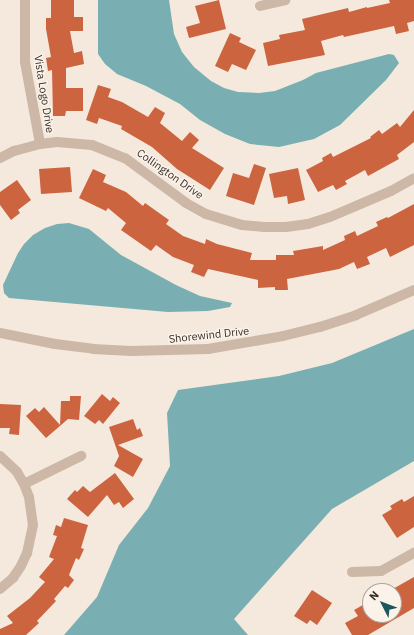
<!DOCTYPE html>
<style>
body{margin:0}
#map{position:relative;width:414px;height:635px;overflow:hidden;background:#f4e9dc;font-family:"IBM Plex Sans",sans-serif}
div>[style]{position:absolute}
.water>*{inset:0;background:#79afb2}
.building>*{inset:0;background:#cd6440}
.minor>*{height:10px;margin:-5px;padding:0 5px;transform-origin:5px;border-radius:5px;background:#cdb8a7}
span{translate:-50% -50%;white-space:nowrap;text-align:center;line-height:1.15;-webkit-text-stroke:3px #fbf3e9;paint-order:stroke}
.street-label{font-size:11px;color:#382d28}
.north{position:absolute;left:362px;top:583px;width:40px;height:40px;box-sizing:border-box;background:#fbf3e9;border:1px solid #ada49c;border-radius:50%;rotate:312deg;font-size:11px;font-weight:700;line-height:16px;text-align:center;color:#382d28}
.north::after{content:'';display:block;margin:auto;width:14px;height:18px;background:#1b575d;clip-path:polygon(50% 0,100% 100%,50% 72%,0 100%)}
</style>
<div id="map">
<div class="water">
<i style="clip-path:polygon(98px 0,169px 0,174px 34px,182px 52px,194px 67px,211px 81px,224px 88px,238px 92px,259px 93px,275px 91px,303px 80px,316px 73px,389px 54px,394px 55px,399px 63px,386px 80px,340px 125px,314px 139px,279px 147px,250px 144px,225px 134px,200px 120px,180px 104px,146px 86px,117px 74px,105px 64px,98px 54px)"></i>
<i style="clip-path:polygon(69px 223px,89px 229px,121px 255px,176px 285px,200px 296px,232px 303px,230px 307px,208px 311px,168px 312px,9px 298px,4px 293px,3px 285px,18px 253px,24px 244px,33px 235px,45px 228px,57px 224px)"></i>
<i style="clip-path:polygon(414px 329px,414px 461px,332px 509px,234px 619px,248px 635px,64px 635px,97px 597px,119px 545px,148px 508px,170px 466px,167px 413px,178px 390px,279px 376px,332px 363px)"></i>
</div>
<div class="building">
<i style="clip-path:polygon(51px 0,74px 0,74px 17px,83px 17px,83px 31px,70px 31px,74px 53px,82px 51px,84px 64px,66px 68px,66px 88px,83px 88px,83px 111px,66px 111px,65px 116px,53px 116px,52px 70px,48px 71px,46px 58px,51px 57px,46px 29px,46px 18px,51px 18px)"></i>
<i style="clip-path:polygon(219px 0,226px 29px,189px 38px,186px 27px,200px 23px,195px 6px)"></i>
<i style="clip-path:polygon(389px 0,414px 0,414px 21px,407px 23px,409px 31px,396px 34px,394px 26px,344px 37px,343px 35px,321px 41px,325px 55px,268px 66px,263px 43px,280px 39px,279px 35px,305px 30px,302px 19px,348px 8px,349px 12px,367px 7px,367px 8px,390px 3px)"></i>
<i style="clip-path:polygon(230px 33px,241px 38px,239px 42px,256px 50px,246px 70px,232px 64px,228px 72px,215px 66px)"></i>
<i style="clip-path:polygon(98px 85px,111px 89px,108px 97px,122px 102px,148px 117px,155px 107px,165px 113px,160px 123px,182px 141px,190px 132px,199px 140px,192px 148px,224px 168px,210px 190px,177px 169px,152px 147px,121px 129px,122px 126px,99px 118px,97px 124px,86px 120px)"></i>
<i style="clip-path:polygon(414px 110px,414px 142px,397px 155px,399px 159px,368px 176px,365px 170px,345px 181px,347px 184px,336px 190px,333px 185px,318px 192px,306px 170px,323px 161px,322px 158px,331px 153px,333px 157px,371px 138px,370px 137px,379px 130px,382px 134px,397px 123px,400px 127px)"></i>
<i style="clip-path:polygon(254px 164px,266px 168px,254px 205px,226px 196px,233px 173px,249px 178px)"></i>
<i style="clip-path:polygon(70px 167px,72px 192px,41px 194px,39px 169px)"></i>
<i style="clip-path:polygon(298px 168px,305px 200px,288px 204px,287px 196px,274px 198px,269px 174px)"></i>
<i style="clip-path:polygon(93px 169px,106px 175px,103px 182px,126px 192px,143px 206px,145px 203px,169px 220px,166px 224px,183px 236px,205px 244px,206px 239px,217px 244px,252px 253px,250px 260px,276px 260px,276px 255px,294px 255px,293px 251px,323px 246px,323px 250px,345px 240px,344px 236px,355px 231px,357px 236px,378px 226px,376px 222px,387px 217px,388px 218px,414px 204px,414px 245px,390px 257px,386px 248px,367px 257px,370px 264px,357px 269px,354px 262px,339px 269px,287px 279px,288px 290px,275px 290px,275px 287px,258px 288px,258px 280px,208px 269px,204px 277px,191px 272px,194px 265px,173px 257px,156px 245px,151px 251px,121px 230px,126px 223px,108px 208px,106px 211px,79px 198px)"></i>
<i style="clip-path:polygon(17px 180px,31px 200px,18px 210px,20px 213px,11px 220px,0 205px,0 192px)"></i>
<i style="clip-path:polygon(102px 394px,110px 401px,113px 397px,120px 403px,103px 424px,99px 420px,95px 424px,84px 416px)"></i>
<i style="clip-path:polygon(70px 396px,81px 396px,79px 420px,68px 419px,46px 438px,26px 416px,35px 408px,39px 412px,44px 407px,60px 425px,61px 401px,70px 401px)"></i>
<i style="clip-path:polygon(0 404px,21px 405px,19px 435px,9px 434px,10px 428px,0 428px)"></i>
<i style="clip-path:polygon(133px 419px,137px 430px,140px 428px,143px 436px,118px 445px,143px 459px,133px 477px,114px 466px,119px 456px,109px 427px)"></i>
<i style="clip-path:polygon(115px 473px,134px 499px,123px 508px,119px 502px,114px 505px,107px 495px,88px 517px,67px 499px,75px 490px,77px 492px,83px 486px,90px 492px)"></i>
<i style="clip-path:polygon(414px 496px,414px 527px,397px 538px,382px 515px,392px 509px,390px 506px,402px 499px,404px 502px)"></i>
<i style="clip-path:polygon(64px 518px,88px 525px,81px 548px,84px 549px,79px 560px,76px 558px,69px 575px,74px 580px,68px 588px,65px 586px,54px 599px,56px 601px,37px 621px,39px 623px,26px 635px,0 635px,0 629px,13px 623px,7px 616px,30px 598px,45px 582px,39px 577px,54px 559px,49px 557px,57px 536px,53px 535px,56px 525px,61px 527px)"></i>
<i style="clip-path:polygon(414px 577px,414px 608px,368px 635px,352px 635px,345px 623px,358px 616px,354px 610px,370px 601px,370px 615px,394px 615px,394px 591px,391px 590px)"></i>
<i style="clip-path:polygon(312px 590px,332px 603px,317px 625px,310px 620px,307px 624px,294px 616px)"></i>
</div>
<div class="minor">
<i style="left:25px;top:0;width:62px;rotate:90deg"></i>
<i style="left:25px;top:62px;width:83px;rotate:79.6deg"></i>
<i style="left:260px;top:6px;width:26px;rotate:-13deg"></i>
<i style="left:0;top:158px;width:16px;rotate:-27deg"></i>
<i style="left:14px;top:151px;width:27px;rotate:-15deg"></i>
<i style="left:40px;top:144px;width:17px;rotate:-7deg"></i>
<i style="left:57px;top:142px;width:35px;rotate:5deg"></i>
<i style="left:92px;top:145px;width:35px;rotate:22deg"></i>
<i style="left:125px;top:158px;width:76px;rotate:36.4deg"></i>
<i style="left:186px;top:203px;width:23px;rotate:29deg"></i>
<i style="left:206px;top:214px;width:38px;rotate:17deg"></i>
<i style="left:242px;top:225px;width:22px;rotate:5deg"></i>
<i style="left:264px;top:227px;width:22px"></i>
<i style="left:286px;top:227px;width:22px;rotate:-8deg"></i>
<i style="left:308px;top:224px;width:23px;rotate:-18deg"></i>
<i style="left:330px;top:217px;width:66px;rotate:-23.1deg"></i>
<i style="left:391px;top:191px;width:26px;rotate:-29deg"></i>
<i style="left:0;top:333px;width:56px;rotate:11.3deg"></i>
<i style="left:55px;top:344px;width:38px;rotate:7deg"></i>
<i style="left:93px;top:349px;width:38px;rotate:3deg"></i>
<i style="left:131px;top:351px;width:77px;rotate:-1.5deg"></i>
<i style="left:208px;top:349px;width:76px;rotate:-9.8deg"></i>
<i style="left:283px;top:336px;width:38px;rotate:-14deg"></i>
<i style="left:320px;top:327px;width:38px;rotate:-18deg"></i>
<i style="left:356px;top:315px;width:63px;rotate:-23.3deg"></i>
<i style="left:0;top:456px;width:23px;rotate:43deg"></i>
<i style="left:17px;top:472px;width:14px;rotate:60deg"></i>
<i style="left:24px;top:484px;width:14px;rotate:69deg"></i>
<i style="left:29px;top:497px;width:28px;rotate:82deg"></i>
<i style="left:33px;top:525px;width:29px;rotate:102deg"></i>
<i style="left:27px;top:553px;width:14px;rotate:115deg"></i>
<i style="left:21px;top:566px;width:14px;rotate:124deg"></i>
<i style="left:13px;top:578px;width:17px;rotate:140deg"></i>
<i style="left:24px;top:484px;width:64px;rotate:-26.2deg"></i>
<i style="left:352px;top:572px;width:29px;rotate:-2deg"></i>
<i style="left:381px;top:571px;width:38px;rotate:-29deg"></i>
</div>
<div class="street-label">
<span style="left:44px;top:94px;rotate:81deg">Vista Logo Drive</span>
<span style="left:170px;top:174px;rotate:35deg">Collington Drive</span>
<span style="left:209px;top:335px;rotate:-6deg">Shorewind Drive</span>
</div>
<div class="north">N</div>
</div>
